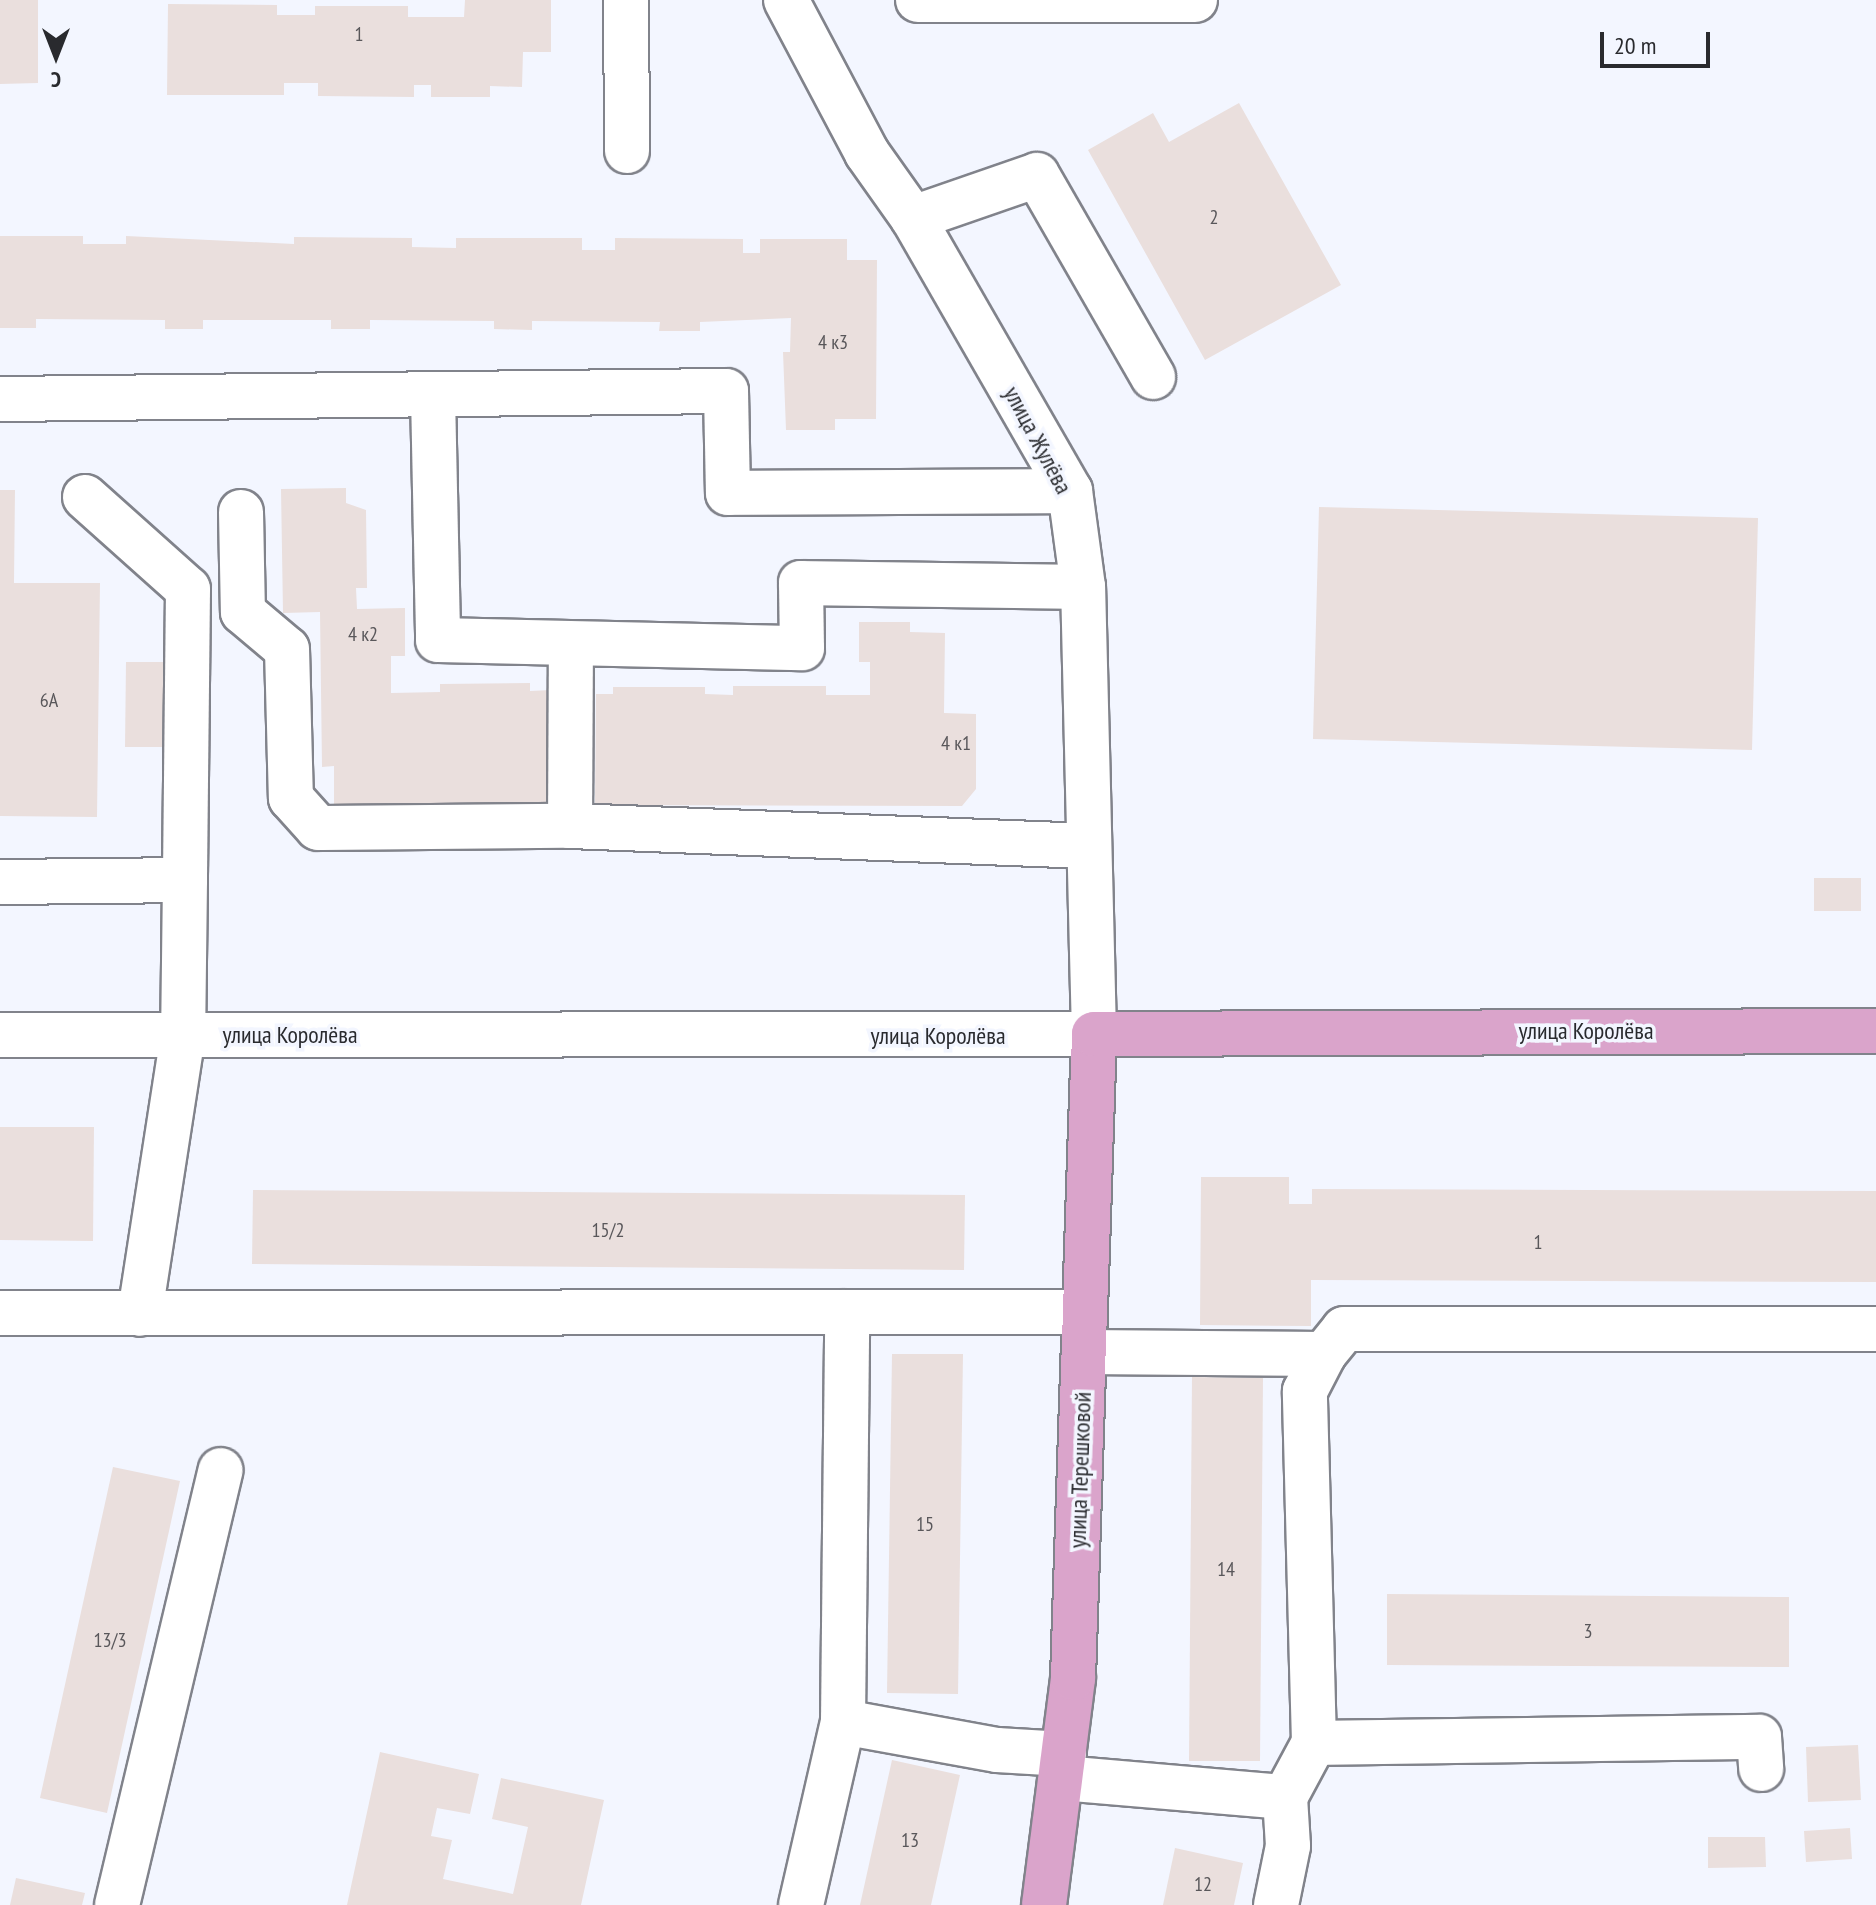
<!DOCTYPE html>
<meta charset="utf-8">
<style>
body{margin:0}
#map{position:relative;width:1876px;height:1905px;overflow:hidden;background:#f3f6ff;font-family:"PT Sans Narrow",sans-serif}
div>[style]{position:absolute}
.building>*{inset:0;background:#eadfdd}
.roads{filter:drop-shadow(2px 0 #81838b) drop-shadow(-2px 0 #81838b) drop-shadow(0 2px #81838b) drop-shadow(0 -2px #81838b)}
.minor>*{height:44px;margin:-22px;padding:0 22px;transform-origin:22px;border-radius:22px;background:#fff}
.major>*{height:44px;margin:-22px;padding:0 22px;transform-origin:22px;border-radius:22px;background:#daa4cb}
span{translate:-50% -50%;white-space:nowrap;text-align:center;line-height:1.15;-webkit-text-stroke:7px #f3f6ff;paint-order:stroke}
.number-label{font-size:20px;color:#59575a}
.number-label span{-webkit-text-stroke-width:0}
.street-label{font-size:24px;color:#292a2e}
.north{position:absolute;left:16px;top:16px;width:80px;height:80px;-webkit-text-stroke:6px #f3f6ff;paint-order:stroke;rotate:180deg;font-size:22px;font-weight:700;line-height:32px;text-align:center;color:#292a2e}
.north::after{content:'';display:block;margin:auto;width:28px;height:36px;background:#292a2e;clip-path:polygon(50% 0,100% 100%,50% 72%,0 100%)}
.scale{position:absolute;left:1600px;top:32px;width:110px;height:36px;box-sizing:border-box;border:4px solid #292a2e;border-top:0;padding-left:10px;font-size:24px;line-height:28px;white-space:nowrap;color:#292a2e;-webkit-text-stroke:6px #f3f6ff;paint-order:stroke}
</style>
<div id="map">
<div class="building">
<i style="clip-path:polygon(0 0,38px 0,38px 83px,0 84px)"></i>
<i style="clip-path:polygon(465px 0,551px 0,551px 52px,523px 52px,522px 87px,490px 86px,490px 97px,431px 97px,431px 85px,414px 85px,414px 97px,318px 96px,318px 83px,284px 83px,284px 95px,167px 95px,168px 4px,277px 5px,277px 15px,315px 15px,315px 6px,408px 6px,408px 17px,464px 17px)"></i>
<i style="clip-path:polygon(1239px 103px,1341px 285px,1205px 360px,1088px 150px,1153px 113px,1169px 142px)"></i>
<i style="clip-path:polygon(0 236px,83px 236px,83px 244px,126px 244px,126px 236px,294px 244px,294px 237px,412px 238px,412px 247px,456px 248px,456px 238px,582px 238px,582px 250px,615px 250px,615px 238px,743px 239px,743px 253px,760px 253px,760px 239px,847px 239px,847px 260px,877px 260px,876px 419px,835px 419px,835px 430px,786px 430px,783px 352px,790px 352px,791px 318px,700px 322px,700px 331px,659px 331px,660px 322px,532px 321px,532px 330px,494px 329px,494px 321px,370px 320px,370px 329px,331px 329px,331px 320px,203px 320px,203px 329px,165px 329px,165px 320px,36px 319px,36px 328px,0 328px)"></i>
<i style="clip-path:polygon(346px 488px,346px 503px,366px 510px,367px 588px,356px 588px,357px 609px,405px 608px,405px 656px,391px 656px,391px 693px,440px 692px,440px 684px,530px 683px,530px 691px,551px 690px,553px 805px,334px 808px,334px 766px,322px 767px,320px 612px,283px 613px,281px 489px)"></i>
<i style="clip-path:polygon(0 490px,15px 490px,14px 583px,100px 583px,97px 817px,0 816px)"></i>
<i style="clip-path:polygon(1319px 507px,1758px 518px,1752px 750px,1313px 739px)"></i>
<i style="clip-path:polygon(859px 622px,910px 622px,910px 632px,945px 633px,944px 713px,976px 714px,976px 789px,962px 806px,595px 805px,596px 694px,613px 694px,613px 687px,705px 687px,705px 694px,733px 695px,733px 686px,826px 686px,826px 695px,870px 695px,870px 662px,859px 662px)"></i>
<i style="clip-path:polygon(126px 662px,164px 662px,163px 747px,125px 747px)"></i>
<i style="clip-path:polygon(1814px 878px,1861px 878px,1861px 911px,1814px 911px)"></i>
<i style="clip-path:polygon(0 1127px,94px 1127px,93px 1241px,0 1240px)"></i>
<i style="clip-path:polygon(1201px 1177px,1289px 1177px,1289px 1204px,1312px 1204px,1312px 1189px,1876px 1191px,1876px 1282px,1311px 1280px,1311px 1326px,1200px 1325px)"></i>
<i style="clip-path:polygon(253px 1190px,965px 1195px,964px 1270px,252px 1264px)"></i>
<i style="clip-path:polygon(892px 1354px,963px 1354px,958px 1694px,887px 1693px)"></i>
<i style="clip-path:polygon(1192px 1377px,1263px 1378px,1260px 1761px,1189px 1761px)"></i>
<i style="clip-path:polygon(113px 1467px,180px 1481px,107px 1813px,40px 1798px)"></i>
<i style="clip-path:polygon(1387px 1594px,1789px 1597px,1789px 1667px,1387px 1665px)"></i>
<i style="clip-path:polygon(1858px 1745px,1861px 1800px,1808px 1802px,1806px 1747px)"></i>
<i style="clip-path:polygon(380px 1752px,479px 1774px,470px 1814px,437px 1808px,431px 1836px,452px 1840px,443px 1879px,513px 1894px,528px 1827px,492px 1819px,501px 1778px,604px 1800px,581px 1905px,347px 1905px)"></i>
<i style="clip-path:polygon(892px 1760px,960px 1775px,931px 1905px,860px 1905px)"></i>
<i style="clip-path:polygon(1850px 1828px,1852px 1859px,1806px 1862px,1804px 1831px)"></i>
<i style="clip-path:polygon(1708px 1837px,1765px 1837px,1766px 1867px,1708px 1868px)"></i>
<i style="clip-path:polygon(1175px 1848px,1243px 1863px,1234px 1905px,1163px 1905px)"></i>
<i style="clip-path:polygon(16px 1878px,85px 1893px,82px 1905px,10px 1905px)"></i>
</div>
<div class="roads">
<div class="minor">
<i style="left:626px;top:0;width:151px;rotate:89.6deg"></i>
<i style="left:918px;top:0;width:277px"></i>
<i style="left:913px;top:218px;width:131px;rotate:-19.1deg"></i>
<i style="left:1037px;top:175px;width:233px;rotate:60.1deg"></i>
<i style="left:433px;top:395px;width:245px;rotate:88.8deg"></i>
<i style="left:438px;top:640px;width:364px;rotate:1.3deg"></i>
<i style="left:802px;top:648px;width:65px;rotate:-90.9deg"></i>
<i style="left:801px;top:583px;width:282px;rotate:0.8deg"></i>
<i style="left:0;top:399px;width:726px;rotate:-0.63deg"></i>
<i style="left:726px;top:391px;width:102px;rotate:88.9deg"></i>
<i style="left:728px;top:493px;width:342px;rotate:-0.3deg"></i>
<i style="left:85px;top:497px;width:138px;rotate:41.8deg"></i>
<i style="left:188px;top:589px;width:291px;rotate:90.6deg"></i>
<i style="left:241px;top:512px;width:100px;rotate:88.9deg"></i>
<i style="left:243px;top:612px;width:57px;rotate:40.1deg"></i>
<i style="left:287px;top:649px;width:149px;rotate:88.5deg"></i>
<i style="left:291px;top:798px;width:40px;rotate:48deg"></i>
<i style="left:318px;top:828px;width:252px;rotate:-0.5deg"></i>
<i style="left:570px;top:826px;width:182px;rotate:-89.7deg"></i>
<i style="left:570px;top:826px;width:518px;rotate:2.21deg"></i>
<i style="left:0;top:882px;width:185px;rotate:-0.6deg"></i>
<i style="left:185px;top:880px;width:155px;rotate:90.7deg"></i>
<i style="left:183px;top:1035px;width:282px;rotate:98.8deg"></i>
<i style="left:0;top:1035px;width:1094px;rotate:-0.05deg"></i>
<i style="left:1094px;top:1034px;width:447px;rotate:-91.4deg"></i>
<i style="left:1083px;top:587px;width:97px;rotate:-97.7deg"></i>
<i style="left:1070px;top:491px;width:315px;rotate:-119.9deg"></i>
<i style="left:913px;top:218px;width:80px;rotate:-125.3deg"></i>
<i style="left:867px;top:153px;width:173px;rotate:-117.9deg"></i>
<i style="left:0;top:1313px;width:1085px;rotate:-0.05deg"></i>
<i style="left:1084px;top:1352px;width:240px;rotate:0.5deg"></i>
<i style="left:1324px;top:1354px;width:32px;rotate:-51deg"></i>
<i style="left:1344px;top:1329px;width:532px"></i>
<i style="left:843px;top:1722px;width:157px;rotate:10.3deg"></i>
<i style="left:997px;top:1750px;width:67px;rotate:3.4deg"></i>
<i style="left:1314px;top:1743px;width:445px;rotate:-0.8deg"></i>
<i style="left:1759px;top:1737px;width:32px;rotate:86deg"></i>
<i style="left:1062px;top:1778px;width:224px;rotate:4.9deg"></i>
<i style="left:1285px;top:1797px;width:49px;rotate:86.5deg"></i>
<i style="left:1288px;top:1846px;width:60px;rotate:101.5deg"></i>
<i style="left:1285px;top:1797px;width:61px;rotate:-61.8deg"></i>
<i style="left:1314px;top:1743px;width:352px;rotate:-91.5deg"></i>
<i style="left:1305px;top:1391px;width:42px;rotate:-62.8deg"></i>
<i style="left:117px;top:1905px;width:447px;rotate:-76.6deg"></i>
<i style="left:801px;top:1905px;width:188px;rotate:-77.1deg"></i>
<i style="left:843px;top:1722px;width:410px;rotate:-89.4deg"></i>
</div>
<div class="major">
<i style="left:1044px;top:1905px;width:229px;rotate:-82.7deg"></i>
<i style="left:1073px;top:1678px;width:644px;rotate:-88.13deg"></i>
<i style="left:1094px;top:1034px;width:782px;rotate:-0.22deg"></i>
</div>
</div>
<div class="number-label">
<span style="left:359px;top:34px">1</span>
<span style="left:1214px;top:217px">2</span>
<span style="left:833px;top:342px">4 к3</span>
<span style="left:363px;top:634px">4 к2</span>
<span style="left:49px;top:700px">6А</span>
<span style="left:956px;top:743px">4 к1</span>
<span style="left:608px;top:1230px">15/2</span>
<span style="left:1538px;top:1242px">1</span>
<span style="left:925px;top:1524px">15</span>
<span style="left:1226px;top:1569px">14</span>
<span style="left:1588px;top:1631px">3</span>
<span style="left:110px;top:1640px">13/3</span>
<span style="left:910px;top:1840px">13</span>
<span style="left:1203px;top:1884px">12</span>
</div>
<div class="street-label">
<span style="left:1038px;top:440px;rotate:62deg">улица Жулёва</span>
<span style="left:1586px;top:1031px">улица Королёва</span>
<span style="left:290px;top:1035px">улица Королёва</span>
<span style="left:938px;top:1036px">улица Королёва</span>
<span style="left:1080px;top:1470px;rotate:-88deg">улица Терешковой</span>
</div>
<div class="north">С</div>
<div class="scale">20 m</div>
</div>
